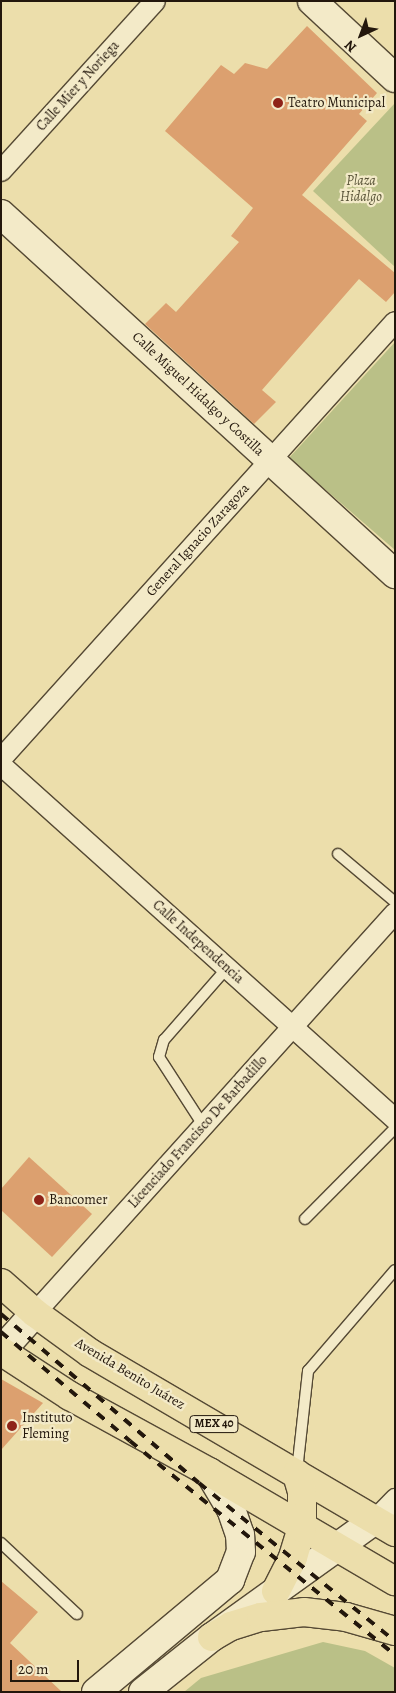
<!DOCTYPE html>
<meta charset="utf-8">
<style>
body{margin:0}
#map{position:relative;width:396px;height:1693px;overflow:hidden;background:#ecdeab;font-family:Alegreya,serif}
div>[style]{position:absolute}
.green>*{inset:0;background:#bac087}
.building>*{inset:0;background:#dca06f}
.roads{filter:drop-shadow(1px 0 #554934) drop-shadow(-1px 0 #554934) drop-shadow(0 1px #554934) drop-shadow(0 -1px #554934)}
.lane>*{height:10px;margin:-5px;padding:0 5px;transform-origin:5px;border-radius:5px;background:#f3eac8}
.street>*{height:20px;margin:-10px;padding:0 10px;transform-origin:10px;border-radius:10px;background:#f3eac8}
.secondary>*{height:28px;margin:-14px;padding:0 14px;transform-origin:14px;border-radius:14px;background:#f3eac8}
.primary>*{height:28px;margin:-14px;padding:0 14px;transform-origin:14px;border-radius:14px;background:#ecdeab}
.rail>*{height:4px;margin-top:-2px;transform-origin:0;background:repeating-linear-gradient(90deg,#23170c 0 9px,transparent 0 18px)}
.dots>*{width:14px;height:14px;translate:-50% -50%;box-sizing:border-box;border:2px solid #f3eac8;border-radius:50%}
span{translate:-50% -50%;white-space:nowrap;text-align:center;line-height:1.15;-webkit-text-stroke:4.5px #f3eac8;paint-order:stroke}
.shield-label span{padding:1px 4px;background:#f3eac8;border:1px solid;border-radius:4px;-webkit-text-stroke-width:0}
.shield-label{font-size:12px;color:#23170c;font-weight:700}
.street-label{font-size:14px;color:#23170c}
.poi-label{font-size:14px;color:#23170c}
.left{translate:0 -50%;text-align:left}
.park-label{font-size:14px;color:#585237;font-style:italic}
.frame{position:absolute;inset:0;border:2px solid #23170c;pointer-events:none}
.north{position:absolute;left:336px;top:10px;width:50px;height:50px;-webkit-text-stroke:4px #f3eac8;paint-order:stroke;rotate:223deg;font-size:14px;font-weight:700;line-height:20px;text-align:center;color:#23170c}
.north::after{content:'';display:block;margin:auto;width:18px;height:22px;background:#23170c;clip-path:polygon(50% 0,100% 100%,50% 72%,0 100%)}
.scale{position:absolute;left:10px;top:1660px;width:69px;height:22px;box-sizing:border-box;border:2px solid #23170c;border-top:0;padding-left:6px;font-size:15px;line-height:18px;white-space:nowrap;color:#23170c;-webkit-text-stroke:4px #f3eac8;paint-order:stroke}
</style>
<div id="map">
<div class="green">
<i style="clip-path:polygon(395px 103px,395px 267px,313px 191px)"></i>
<i style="clip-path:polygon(395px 342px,395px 550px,289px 458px)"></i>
<i style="clip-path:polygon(323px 1642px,365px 1651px,395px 1668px,395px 1692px,184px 1692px,201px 1678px)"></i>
</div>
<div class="building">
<i style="clip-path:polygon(307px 26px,377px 93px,359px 114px,367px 121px,302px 195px,395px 273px,395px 292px,386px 302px,359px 279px,262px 390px,276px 402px,254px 424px,145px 324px,166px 303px,176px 312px,239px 242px,231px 236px,253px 208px,165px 131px,221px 65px,234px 74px,245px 63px,267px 69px)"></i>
<i style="clip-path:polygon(29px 1157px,92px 1214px,52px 1257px,1px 1210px,1px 1189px)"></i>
<i style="clip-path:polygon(1px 1379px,43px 1403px,1px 1450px)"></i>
<i style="clip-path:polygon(1px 1581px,38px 1612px,10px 1643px,62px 1692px,1px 1692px)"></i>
</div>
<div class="roads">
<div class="lane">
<i style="left:338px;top:854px;width:75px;rotate:40.1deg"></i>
<i style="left:203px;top:1125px;width:81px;rotate:-122.9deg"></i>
<i style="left:159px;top:1057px;width:18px;rotate:-74deg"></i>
<i style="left:164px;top:1040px;width:96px;rotate:-48.8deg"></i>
<i style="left:305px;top:1219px;width:128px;rotate:-45.3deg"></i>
<i style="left:297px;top:1471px;width:101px;rotate:-83.7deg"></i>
<i style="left:308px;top:1371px;width:133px;rotate:-49.3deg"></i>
<i style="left:1px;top:1543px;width:104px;rotate:43.1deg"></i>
</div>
<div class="street">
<i style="left:1px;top:171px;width:229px;rotate:-47.8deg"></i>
<i style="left:1px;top:759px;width:588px;rotate:-47.96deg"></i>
<i style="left:1px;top:765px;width:530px;rotate:41.94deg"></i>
<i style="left:35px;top:1313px;width:538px;rotate:-48.01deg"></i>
<i style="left:376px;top:1519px;width:28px;rotate:-46deg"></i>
</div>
<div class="secondary">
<i style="left:312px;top:1px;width:113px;rotate:42.9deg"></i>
<i style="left:1px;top:214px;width:534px;rotate:42.42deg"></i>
<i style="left:1px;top:1351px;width:51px;rotate:-48.2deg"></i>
<i style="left:96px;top:1692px;width:175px;rotate:-39.9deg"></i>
<i style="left:230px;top:1580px;width:30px;rotate:-69deg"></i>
<i style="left:241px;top:1552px;width:17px;rotate:-93deg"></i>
<i style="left:240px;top:1535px;width:28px;rotate:-109deg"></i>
<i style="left:231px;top:1509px;width:43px;rotate:-120.7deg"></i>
<i style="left:143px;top:1692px;width:88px;rotate:-38.6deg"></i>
<i style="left:212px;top:1637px;width:202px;rotate:-35.7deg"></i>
</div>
<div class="primary">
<i style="left:1px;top:1283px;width:45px;rotate:41.4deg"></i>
<i style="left:35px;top:1313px;width:68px;rotate:36deg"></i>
<i style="left:90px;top:1353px;width:354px;rotate:30.4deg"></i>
<i style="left:1px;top:1351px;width:82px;rotate:33.1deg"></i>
<i style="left:70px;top:1396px;width:158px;rotate:28.7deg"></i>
<i style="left:209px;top:1472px;width:216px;rotate:30.4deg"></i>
<i style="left:276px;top:1591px;width:38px;rotate:-63deg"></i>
<i style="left:293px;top:1557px;width:30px;rotate:-73deg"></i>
<i style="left:302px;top:1528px;width:36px;rotate:-90deg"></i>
<i style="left:302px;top:1492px;width:19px;rotate:-106deg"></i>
<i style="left:212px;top:1637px;width:22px;rotate:-30deg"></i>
<i style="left:231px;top:1626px;width:31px;rotate:-17deg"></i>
<i style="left:261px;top:1617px;width:43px;rotate:-6.6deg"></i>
<i style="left:304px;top:1612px;width:42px;rotate:6.8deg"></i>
<i style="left:346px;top:1617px;width:51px;rotate:15.9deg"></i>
</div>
</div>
<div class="rail">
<i style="left:1px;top:1314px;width:260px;rotate:40.5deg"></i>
<i style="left:199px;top:1483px;width:252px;rotate:38.9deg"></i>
<i style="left:1px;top:1332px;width:169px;rotate:40.2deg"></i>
<i style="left:130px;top:1441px;width:341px;rotate:38.9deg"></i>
</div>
<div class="dots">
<i style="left:278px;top:103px;background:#8f2418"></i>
<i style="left:39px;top:1200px;background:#8f2418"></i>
<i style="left:12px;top:1426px;background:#8f2418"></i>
</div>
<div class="shield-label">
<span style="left:214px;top:1424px">MEX 40</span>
</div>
<div class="street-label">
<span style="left:78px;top:86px;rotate:-48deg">Calle Mier y Noriega</span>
<span style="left:198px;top:394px;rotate:43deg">Calle Miguel Hidalgo y Costilla</span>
<span style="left:198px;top:540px;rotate:-48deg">General Ignacio Zaragoza</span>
<span style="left:198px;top:942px;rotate:42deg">Calle Independencia</span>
<span style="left:198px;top:1132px;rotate:-48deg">Licenciado Francisco De Barbadillo</span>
<span style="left:130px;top:1374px;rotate:31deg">Avenida Benito Juárez</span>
</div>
<div class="poi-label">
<span class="left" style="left:288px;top:103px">Teatro Municipal</span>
<span class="left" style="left:49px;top:1200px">Bancomer</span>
<span class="left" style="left:22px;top:1426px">Instituto<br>Fleming</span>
</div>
<div class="park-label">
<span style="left:361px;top:189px">Plaza<br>Hidalgo</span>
</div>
<div class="frame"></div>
<div class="north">N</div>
<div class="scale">20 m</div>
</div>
